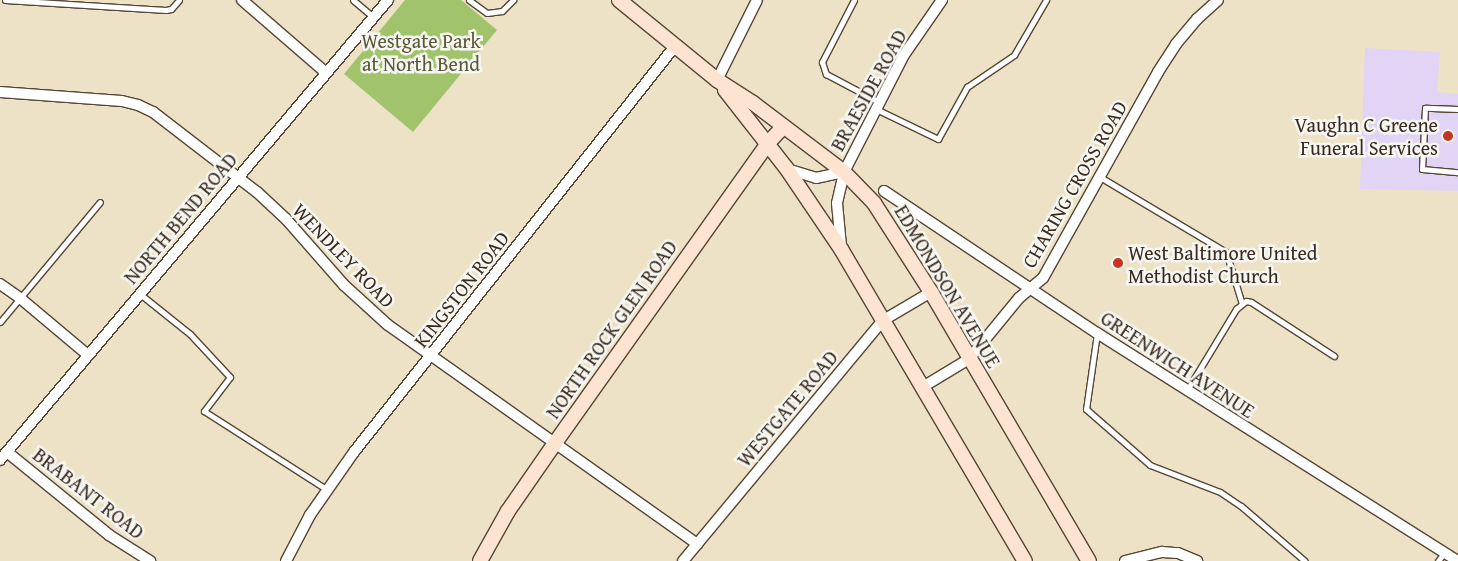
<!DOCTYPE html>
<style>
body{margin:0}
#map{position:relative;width:1458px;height:561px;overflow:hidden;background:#ede2c5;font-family:"Gentium Book Plus",serif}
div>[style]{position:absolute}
.built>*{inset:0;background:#e1d4f4}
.green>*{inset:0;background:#a1c36c}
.roads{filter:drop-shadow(1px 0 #564637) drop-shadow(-1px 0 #564637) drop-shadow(0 1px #564637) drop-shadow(0 -1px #564637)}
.lane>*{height:5px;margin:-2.5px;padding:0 2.5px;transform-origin:2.5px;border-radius:2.5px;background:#fff}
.street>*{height:10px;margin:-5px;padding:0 5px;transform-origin:5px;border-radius:5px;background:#fff}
.secondary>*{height:14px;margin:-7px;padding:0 7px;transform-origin:7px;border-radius:7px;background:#fde4d1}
.dots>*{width:14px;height:14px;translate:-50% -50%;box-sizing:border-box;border:2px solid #f6f6f2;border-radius:50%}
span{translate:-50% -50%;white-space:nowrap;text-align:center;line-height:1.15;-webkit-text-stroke:5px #f6f6f2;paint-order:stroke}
.park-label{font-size:20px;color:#5a5835}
.street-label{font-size:20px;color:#3b2a1e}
.poi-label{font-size:20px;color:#3b2a1e}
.right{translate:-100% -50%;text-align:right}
.left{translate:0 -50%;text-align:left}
</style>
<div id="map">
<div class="built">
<i style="clip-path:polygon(1365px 48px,1440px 52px,1437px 92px,1458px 94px,1458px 191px,1360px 189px)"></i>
</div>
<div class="green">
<i style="clip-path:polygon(405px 0,461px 0,497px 30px,413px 132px,344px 74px)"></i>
</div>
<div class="roads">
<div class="lane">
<i style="left:5px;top:0;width:161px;rotate:3.6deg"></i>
<i style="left:166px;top:10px;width:5px;rotate:-11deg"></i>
<i style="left:171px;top:9px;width:12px;rotate:-48deg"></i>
<i style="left:353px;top:0;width:26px;rotate:40deg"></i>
<i style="left:469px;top:0;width:22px;rotate:36deg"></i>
<i style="left:487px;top:13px;width:15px;rotate:-8deg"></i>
<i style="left:502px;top:11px;width:16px;rotate:-45deg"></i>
<i style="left:854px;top:0;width:70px;rotate:117.3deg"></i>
<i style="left:822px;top:62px;width:13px;rotate:72deg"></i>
<i style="left:826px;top:74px;width:60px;rotate:27.8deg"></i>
<i style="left:876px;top:109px;width:69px;rotate:25.8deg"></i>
<i style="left:938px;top:139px;width:60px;rotate:-60.9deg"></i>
<i style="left:967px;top:87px;width:57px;rotate:-34.2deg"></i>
<i style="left:1014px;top:55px;width:64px;rotate:-59.8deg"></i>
<i style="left:1458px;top:109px;width:33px;rotate:-178deg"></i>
<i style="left:1425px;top:108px;width:61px;rotate:92.8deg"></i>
<i style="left:1422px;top:169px;width:36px;rotate:5deg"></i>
<i style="left:1100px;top:177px;width:147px;rotate:30.8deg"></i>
<i style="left:1226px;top:252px;width:54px;rotate:72.9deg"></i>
<i style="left:140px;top:294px;width:64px;rotate:38.7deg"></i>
<i style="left:190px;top:334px;width:59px;rotate:47.1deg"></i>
<i style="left:230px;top:377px;width:43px;rotate:127.4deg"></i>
<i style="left:204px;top:411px;width:145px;rotate:32.6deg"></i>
<i style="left:0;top:322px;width:156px;rotate:-50.2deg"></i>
<i style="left:1097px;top:333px;width:77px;rotate:98.2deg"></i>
<i style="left:1086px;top:409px;width:85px;rotate:41.2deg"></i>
<i style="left:1150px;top:465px;width:75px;rotate:21.1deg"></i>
<i style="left:1220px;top:492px;width:25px;rotate:34deg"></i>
<i style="left:1241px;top:506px;width:84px;rotate:40.7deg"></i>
<i style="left:1187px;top:390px;width:95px;rotate:-58.8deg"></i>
<i style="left:1236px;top:309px;width:13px;rotate:-39deg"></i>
<i style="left:1246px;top:301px;width:5px;rotate:11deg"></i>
<i style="left:1251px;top:302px;width:99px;rotate:33deg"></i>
<i style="left:1438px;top:561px;width:10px;rotate:-53deg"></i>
</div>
<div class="street">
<i style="left:242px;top:0;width:110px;rotate:40.9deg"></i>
<i style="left:717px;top:80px;width:89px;rotate:-63.4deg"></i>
<i style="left:0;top:92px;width:122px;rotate:4.2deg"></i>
<i style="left:122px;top:101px;width:16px;rotate:14deg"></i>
<i style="left:138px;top:105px;width:17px;rotate:25deg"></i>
<i style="left:153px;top:112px;width:131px;rotate:37.6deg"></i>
<i style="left:257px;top:192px;width:40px;rotate:43deg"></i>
<i style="left:286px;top:219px;width:88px;rotate:48.7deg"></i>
<i style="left:344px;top:285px;width:59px;rotate:42.3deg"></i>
<i style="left:388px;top:325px;width:379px;rotate:35.3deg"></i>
<i style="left:787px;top:169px;width:30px;rotate:17deg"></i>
<i style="left:816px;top:178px;width:29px;rotate:-12deg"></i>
<i style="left:884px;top:191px;width:256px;rotate:33.7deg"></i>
<i style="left:1097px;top:333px;width:426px;rotate:32.3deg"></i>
<i style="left:841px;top:246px;width:43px;rotate:-95.3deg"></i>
<i style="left:837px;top:203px;width:32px;rotate:-77deg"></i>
<i style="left:844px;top:172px;width:131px;rotate:-62.9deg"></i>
<i style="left:904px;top:55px;width:67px;rotate:-55.4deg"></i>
<i style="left:0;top:284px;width:24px;rotate:35deg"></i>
<i style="left:20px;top:298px;width:89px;rotate:40deg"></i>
<i style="left:921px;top:388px;width:56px;rotate:-31.1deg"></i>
<i style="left:969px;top:359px;width:79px;rotate:-50.7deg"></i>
<i style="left:1019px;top:298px;width:31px;rotate:-40deg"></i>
<i style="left:1043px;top:278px;width:236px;rotate:-60.8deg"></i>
<i style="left:1158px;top:72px;width:33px;rotate:-57deg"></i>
<i style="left:1176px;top:44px;width:33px;rotate:-50deg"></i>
<i style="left:1197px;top:19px;width:28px;rotate:-42deg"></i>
<i style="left:7px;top:452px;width:132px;rotate:39.1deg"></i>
<i style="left:109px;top:535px;width:49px;rotate:32.4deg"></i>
<i style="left:0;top:460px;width:602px;rotate:-49.85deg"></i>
<i style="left:286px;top:561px;width:52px;rotate:-62.4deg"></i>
<i style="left:310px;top:515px;width:77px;rotate:-55.1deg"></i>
<i style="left:354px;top:452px;width:518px;rotate:-51.67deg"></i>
<i style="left:683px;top:561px;width:312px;rotate:-50.3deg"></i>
<i style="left:882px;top:321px;width:57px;rotate:-30.6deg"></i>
<i style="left:1125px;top:561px;width:38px;rotate:-14deg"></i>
<i style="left:1162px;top:552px;width:16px;rotate:4deg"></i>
<i style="left:1178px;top:553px;width:21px;rotate:23deg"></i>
</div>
<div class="secondary">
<i style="left:619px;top:0;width:127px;rotate:39.2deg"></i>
<i style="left:717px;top:80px;width:43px;rotate:32.6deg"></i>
<i style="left:753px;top:103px;width:114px;rotate:37.2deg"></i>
<i style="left:844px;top:172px;width:43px;rotate:45.9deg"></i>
<i style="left:874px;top:203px;width:106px;rotate:57.4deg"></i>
<i style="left:931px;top:292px;width:312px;rotate:59.6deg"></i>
<i style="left:725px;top:90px;width:100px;rotate:51.9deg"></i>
<i style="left:787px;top:169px;width:97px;rotate:56deg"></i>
<i style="left:841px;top:249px;width:362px;rotate:59.5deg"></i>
<i style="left:480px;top:561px;width:57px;rotate:-60.8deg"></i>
<i style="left:508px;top:511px;width:83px;rotate:-55.3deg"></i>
<i style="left:555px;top:443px;width:368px;rotate:-54.6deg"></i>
<i style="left:768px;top:143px;width:22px;rotate:-47deg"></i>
</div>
</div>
<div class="dots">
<i style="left:1448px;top:136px;background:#c8321e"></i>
<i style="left:1118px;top:263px;background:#c8321e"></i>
</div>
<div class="park-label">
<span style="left:421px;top:52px">Westgate Park<br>at North Bend</span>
</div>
<div class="street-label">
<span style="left:868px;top:90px;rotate:-61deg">BRAESIDE ROAD</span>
<span style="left:1074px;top:184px;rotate:-60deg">CHARING CROSS ROAD</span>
<span style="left:180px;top:218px;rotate:-50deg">NORTH BEND ROAD</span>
<span style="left:344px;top:255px;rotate:46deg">WENDLEY ROAD</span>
<span style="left:948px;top:286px;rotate:59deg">EDMONDSON AVENUE</span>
<span style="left:461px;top:289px;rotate:-52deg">KINGSTON ROAD</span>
<span style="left:611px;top:329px;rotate:-55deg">NORTH ROCK GLEN ROAD</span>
<span style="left:1178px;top:364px;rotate:33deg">GREENWICH AVENUE</span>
<span style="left:787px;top:408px;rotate:-50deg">WESTGATE ROAD</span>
<span style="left:89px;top:493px;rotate:38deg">BRABANT ROAD</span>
</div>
<div class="poi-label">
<span class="right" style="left:1438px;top:136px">Vaughn C Greene<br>Funeral Services</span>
<span class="left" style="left:1128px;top:264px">West Baltimore United<br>Methodist Church</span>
</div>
</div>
